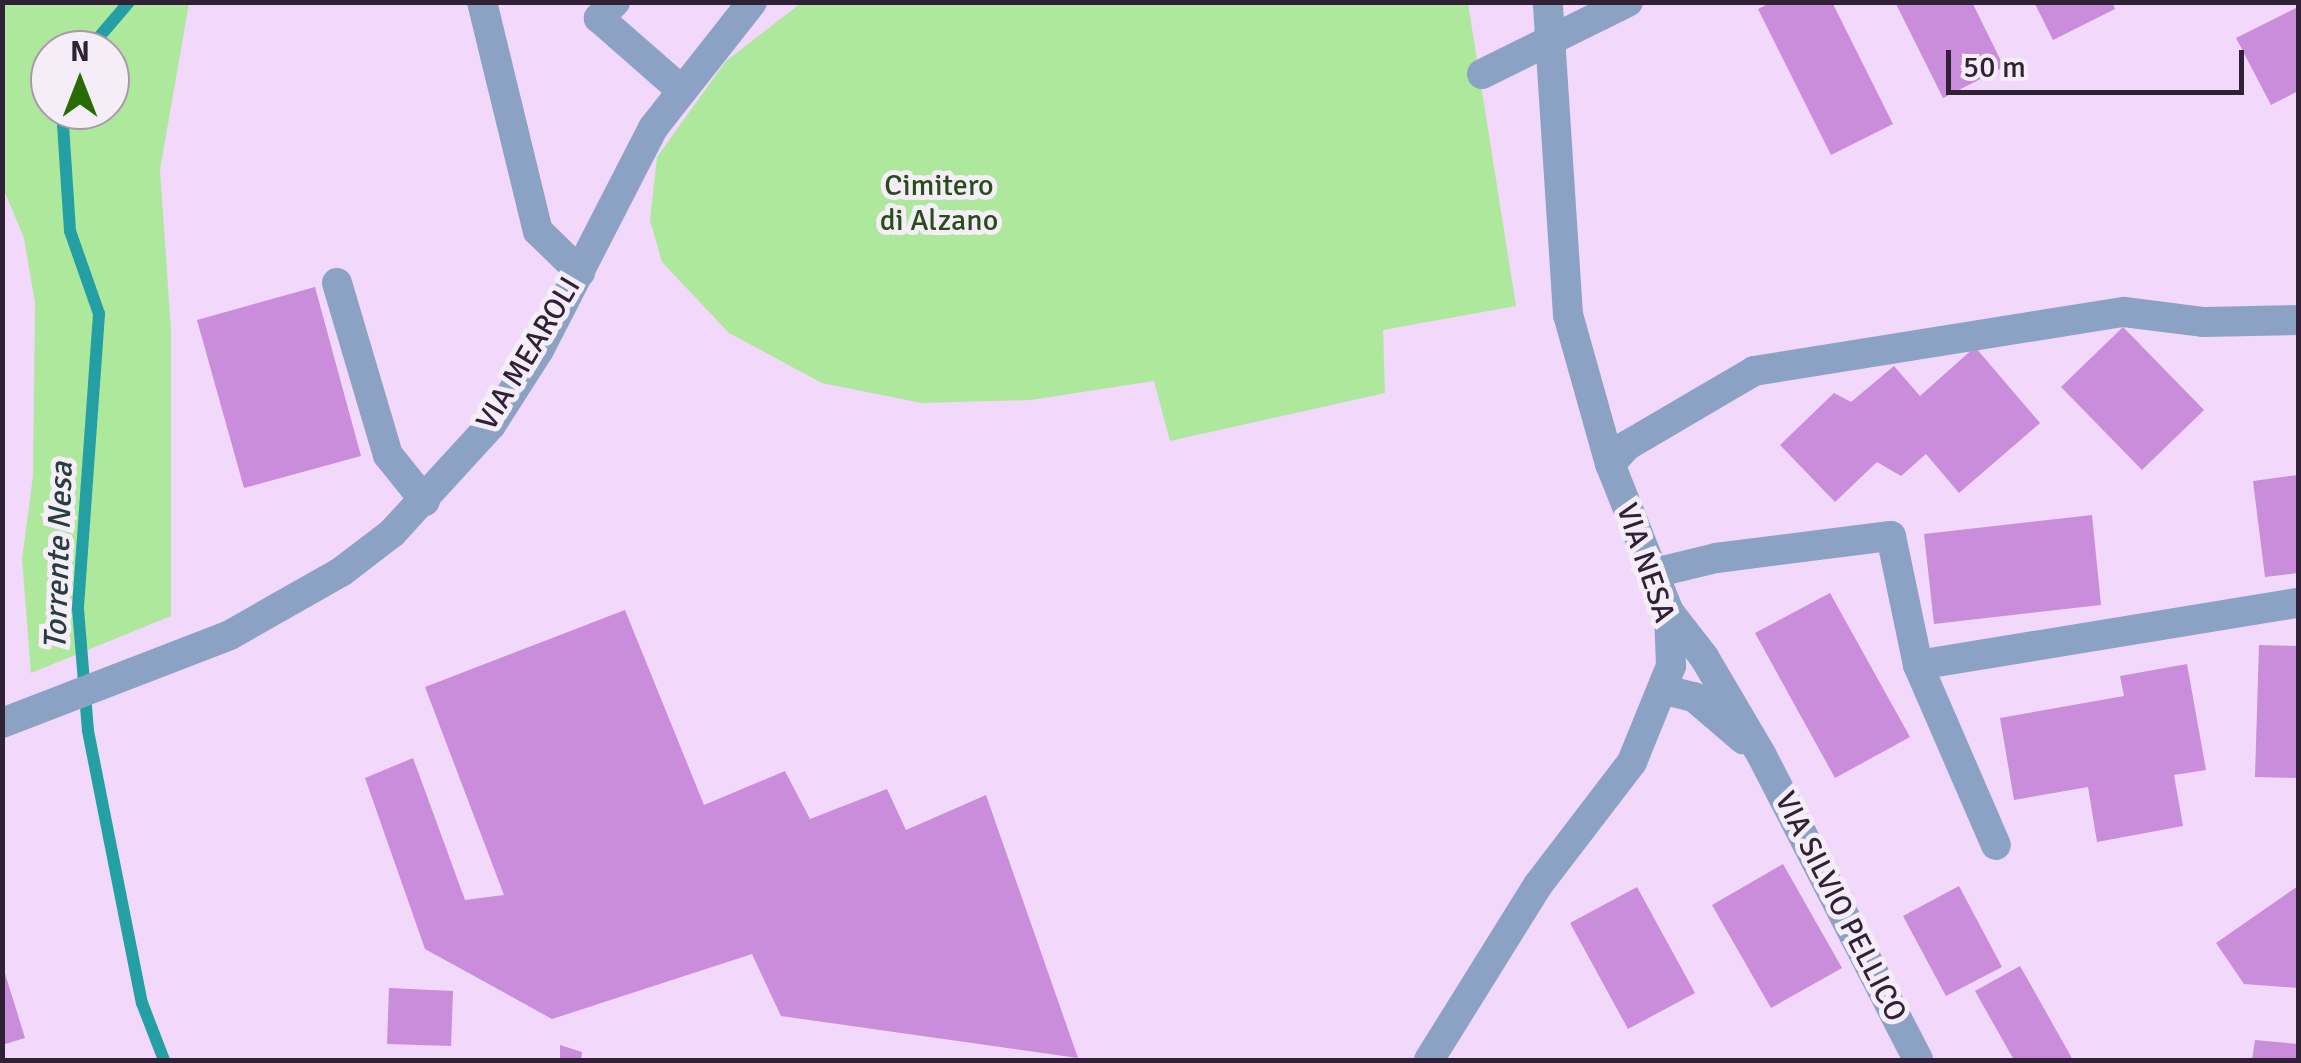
<!DOCTYPE html>
<style>
body{margin:0}
#map{position:relative;width:2301px;height:1063px;overflow:hidden;background:#f2d8fa;font-family:Signika,sans-serif}
div>[style]{position:absolute}
.green>*{inset:0;background:#aee89c}
.stream>*{height:12px;margin:-6px;padding:0 6px;transform-origin:6px;border-radius:6px;background:#24a0a4}
.building>*{inset:0;background:#c98ddb}
.minor>*{height:30px;margin:-15px;padding:0 15px;transform-origin:15px;border-radius:15px;background:#8ba2c5}
span{translate:-50% -50%;white-space:nowrap;text-align:center;line-height:1.15;-webkit-text-stroke:10px #f5edf8;paint-order:stroke}
.park-label{font-size:30px;color:#274e18}
.street-label{font-size:30px;color:#312136}
.water-label{font-size:32px;color:#253e3f;font-style:italic}
.frame{position:absolute;inset:0;border:5px solid #312136;pointer-events:none}
.north{position:absolute;left:30px;top:30px;width:100px;height:100px;box-sizing:border-box;background:#f5edf8;border:2px solid #a79baa;border-radius:50%;rotate:0deg;font-size:28px;font-weight:700;line-height:40px;text-align:center;color:#312136}
.north::after{content:'';display:block;margin:auto;width:35px;height:45px;background:#286b02;clip-path:polygon(50% 0,100% 100%,50% 72%,0 100%)}
.scale{position:absolute;left:1946px;top:50px;width:298px;height:45px;box-sizing:border-box;border:5px solid #312136;border-top:0;padding-left:12px;font-size:30px;line-height:35px;white-space:nowrap;color:#312136;-webkit-text-stroke:8px #f5edf8;paint-order:stroke}
</style>
<div id="map">
<div class="green">
<i style="clip-path:polygon(evenodd,4px 2px,189px 3px,160px 170px,171px 330px,171px 616px,31px 673px,22px 559px,33px 476px,35px 303px,24px 238px,3px 188px,4px 2px,50px 50px,110px 50px,110px 110px,50px 110px,50px 50px)"></i>
<i style="clip-path:polygon(801px 3px,1468px 3px,1516px 306px,1383px 330px,1385px 393px,1170px 441px,1154px 381px,1031px 400px,922px 403px,822px 383px,729px 333px,662px 262px,650px 220px,657px 157px,726px 61px)"></i>
</div>
<div class="stream">
<i style="left:88px;top:50px;width:63px;rotate:-49.5deg"></i>
<i style="left:62px;top:110px;width:121px;rotate:86.2deg"></i>
<i style="left:70px;top:231px;width:88px;rotate:70.7deg"></i>
<i style="left:99px;top:314px;width:296px;rotate:94.1deg"></i>
<i style="left:78px;top:609px;width:122px;rotate:85.3deg"></i>
<i style="left:88px;top:731px;width:277px;rotate:78.8deg"></i>
<i style="left:142px;top:1003px;width:61px;rotate:68.9deg"></i>
</div>
<div class="building">
<i style="clip-path:polygon(1772px 2px,1832px 2px,1893px 124px,1831px 155px,1758px 9px)"></i>
<i style="clip-path:polygon(1895px 2px,1972px 2px,2004px 67px,1943px 98px)"></i>
<i style="clip-path:polygon(2034px 2px,2112px 2px,2115px 9px,2053px 40px)"></i>
<i style="clip-path:polygon(2298px 7px,2298px 91px,2271px 105px,2236px 38px)"></i>
<i style="clip-path:polygon(315px 287px,361px 456px,244px 488px,197px 320px)"></i>
<i style="clip-path:polygon(2123px 327px,2204px 410px,2142px 470px,2061px 387px)"></i>
<i style="clip-path:polygon(1975px 347px,2040px 423px,1959px 493px,1926px 454px,1901px 476px,1877px 462px,1835px 502px,1780px 445px,1834px 393px,1851px 402px,1894px 366px,1920px 396px)"></i>
<i style="clip-path:polygon(2298px 475px,2298px 573px,2265px 577px,2253px 481px)"></i>
<i style="clip-path:polygon(2092px 515px,2101px 605px,1934px 624px,1924px 534px)"></i>
<i style="clip-path:polygon(1830px 593px,1910px 737px,1835px 778px,1755px 633px)"></i>
<i style="clip-path:polygon(625px 610px,704px 805px,785px 771px,810px 819px,887px 789px,906px 830px,986px 795px,1078px 1058px,781px 1016px,752px 954px,552px 1019px,425px 949px,365px 778px,413px 758px,465px 900px,504px 895px,425px 687px)"></i>
<i style="clip-path:polygon(2259px 645px,2298px 646px,2298px 778px,2255px 777px)"></i>
<i style="clip-path:polygon(2187px 664px,2206px 770px,2174px 775px,2183px 826px,2097px 842px,2088px 787px,2014px 800px,2000px 718px,2124px 696px,2120px 676px)"></i>
<i style="clip-path:polygon(1783px 864px,1842px 968px,1771px 1008px,1712px 905px)"></i>
<i style="clip-path:polygon(1959px 886px,2002px 967px,1946px 996px,1903px 916px)"></i>
<i style="clip-path:polygon(2298px 886px,2298px 988px,2244px 984px,2216px 943px)"></i>
<i style="clip-path:polygon(1637px 887px,1695px 993px,1628px 1029px,1570px 923px)"></i>
<i style="clip-path:polygon(2px 964px,25px 1038px,2px 1045px)"></i>
<i style="clip-path:polygon(2020px 966px,2073px 1060px,2014px 1060px,1975px 991px)"></i>
<i style="clip-path:polygon(389px 988px,453px 991px,451px 1046px,387px 1044px)"></i>
<i style="clip-path:polygon(2255px 1040px,2298px 1044px,2298px 1060px,2252px 1060px)"></i>
<i style="clip-path:polygon(560px 1045px,582px 1052px,581px 1060px,560px 1060px)"></i>
</div>
<div class="minor">
<i style="left:482px;top:2px;width:236px;rotate:76.3deg"></i>
<i style="left:538px;top:231px;width:59px;rotate:44.3deg"></i>
<i style="left:615px;top:2px;width:23px;rotate:135deg"></i>
<i style="left:599px;top:18px;width:108px;rotate:41.2deg"></i>
<i style="left:1482px;top:74px;width:163px;rotate:-26.3deg"></i>
<i style="left:337px;top:283px;width:179px;rotate:73.5deg"></i>
<i style="left:388px;top:455px;width:59px;rotate:51.2deg"></i>
<i style="left:1610px;top:464px;width:26px;rotate:-47deg"></i>
<i style="left:1628px;top:445px;width:146px;rotate:-30.4deg"></i>
<i style="left:1754px;top:371px;width:375px;rotate:-9.1deg"></i>
<i style="left:2124px;top:312px;width:81px;rotate:7.1deg"></i>
<i style="left:2204px;top:322px;width:94px;rotate:-1.2deg"></i>
<i style="left:1650px;top:574px;width:68px;rotate:-13.6deg"></i>
<i style="left:1716px;top:558px;width:176px;rotate:-7.2deg"></i>
<i style="left:1891px;top:536px;width:132px;rotate:78.2deg"></i>
<i style="left:1918px;top:665px;width:385px;rotate:-9.3deg"></i>
<i style="left:1669px;top:612px;width:57px;rotate:52.1deg"></i>
<i style="left:1704px;top:657px;width:113px;rotate:59.6deg"></i>
<i style="left:1761px;top:754px;width:344px;rotate:62.8deg"></i>
<i style="left:1918px;top:665px;width:196px;rotate:66.6deg"></i>
<i style="left:1665px;top:690px;width:30px;rotate:14deg"></i>
<i style="left:1694px;top:697px;width:65px;rotate:40.6deg"></i>
<i style="left:2px;top:723px;width:244px;rotate:-21.1deg"></i>
<i style="left:230px;top:635px;width:128px;rotate:-29.6deg"></i>
<i style="left:341px;top:572px;width:64px;rotate:-37.4deg"></i>
<i style="left:392px;top:533px;width:147px;rotate:-47.5deg"></i>
<i style="left:491px;top:425px;width:89px;rotate:-57.4deg"></i>
<i style="left:539px;top:350px;width:250px;rotate:-62.8deg"></i>
<i style="left:653px;top:128px;width:160px;rotate:-51.8deg"></i>
<i style="left:1429px;top:1060px;width:206px;rotate:-58.1deg"></i>
<i style="left:1538px;top:885px;width:155px;rotate:-52.6deg"></i>
<i style="left:1632px;top:762px;width:104px;rotate:-67.9deg"></i>
<i style="left:1671px;top:666px;width:54px;rotate:-92.1deg"></i>
<i style="left:1669px;top:612px;width:159px;rotate:-111.7deg"></i>
<i style="left:1610px;top:464px;width:155px;rotate:-105.7deg"></i>
<i style="left:1568px;top:315px;width:314px;rotate:-93.7deg"></i>
</div>
<div class="park-label">
<span style="left:939px;top:203px">Cimitero<br>di Alzano</span>
</div>
<div class="street-label">
<span style="left:529px;top:354px;rotate:-59deg">VIA MEAROLI</span>
<span style="left:1645px;top:563px;rotate:71deg">VIA NESA</span>
<span style="left:1840px;top:907px;rotate:63deg">VIA SILVIO PELLICO</span>
</div>
<div class="water-label">
<span style="left:59px;top:556px;rotate:-88deg">Torrente Nesa</span>
</div>
<div class="frame"></div>
<div class="north">N</div>
<div class="scale">50 m</div>
</div>
